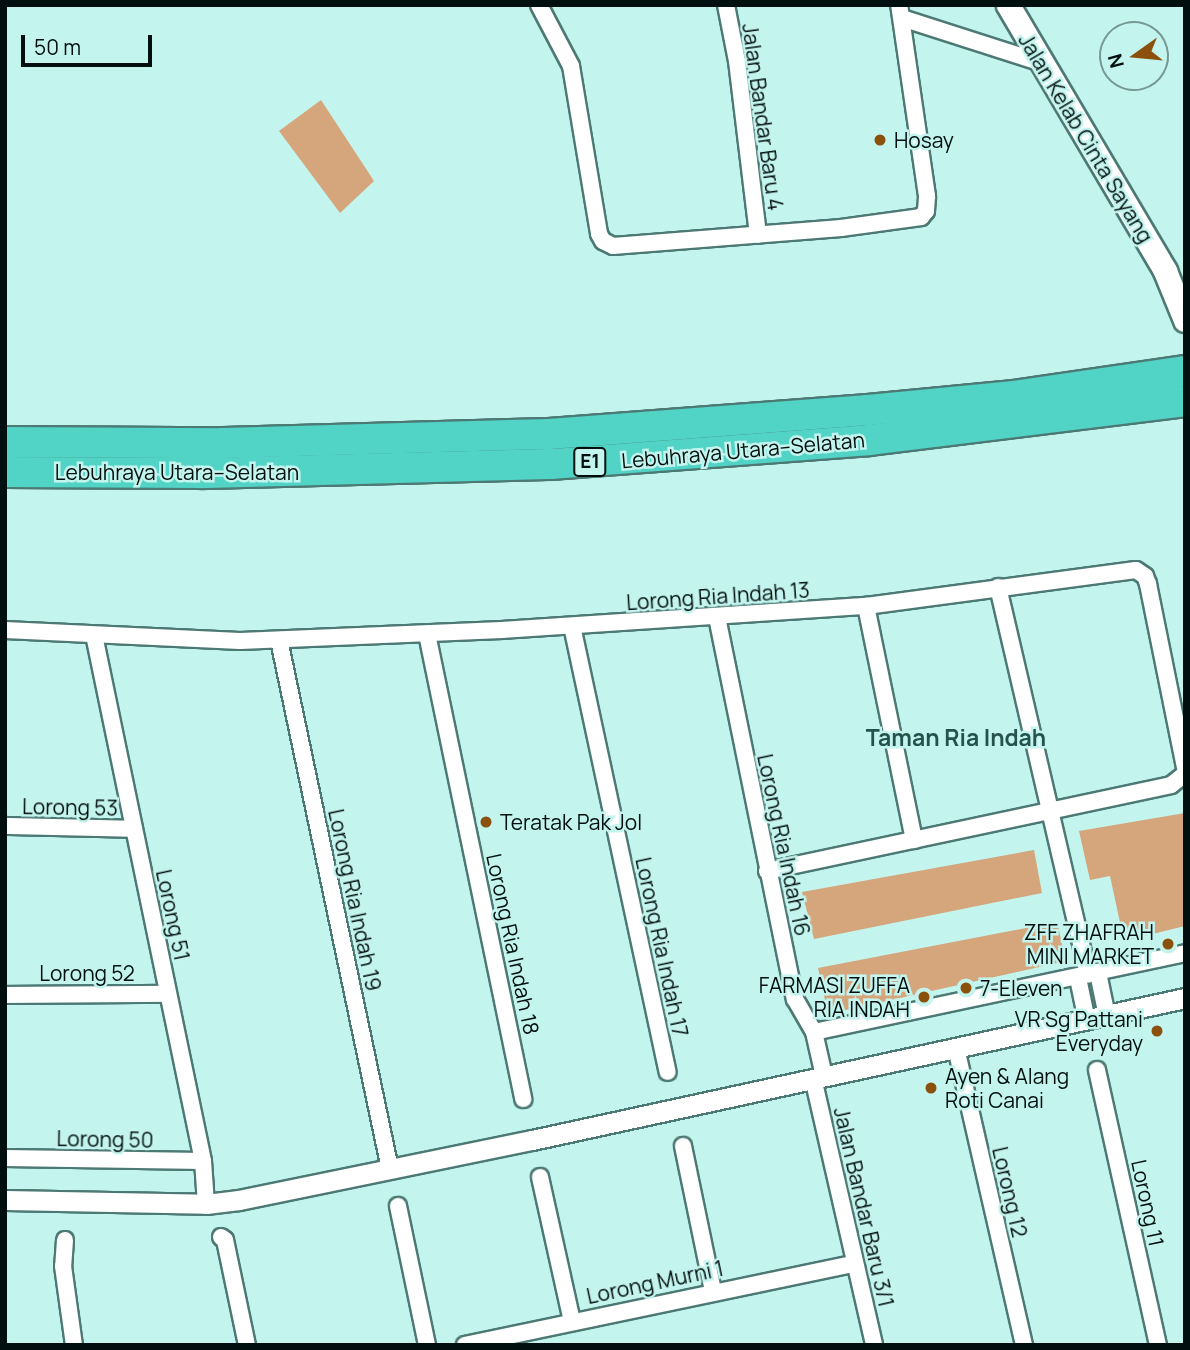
<!DOCTYPE html>
<meta charset="utf-8">
<style>
body{margin:0}
#map{position:relative;width:1190px;height:1350px;overflow:hidden;background:#c4f4ee;font-family:Manrope,sans-serif}
div>[style]{position:absolute}
.building>*{inset:0;background:#d5a57c}
.roads{filter:drop-shadow(2px 0 #4d7974) drop-shadow(-2px 0 #4d7974) drop-shadow(0 2px #4d7974) drop-shadow(0 -2px #4d7974)}
.minor>*{height:16px;margin:-8px;padding:0 8px;transform-origin:8px;border-radius:8px;background:#fff}
.tertiary>*{height:19px;margin:-9.5px;padding:0 9.5px;transform-origin:9.5px;border-radius:9.5px;background:#fff}
.secondary>*{height:23px;margin:-11.5px;padding:0 11.5px;transform-origin:11.5px;border-radius:11.5px;background:#fff}
.motorway>*{height:30px;margin:-15px;padding:0 15px;transform-origin:15px;border-radius:15px;background:#51d3c6}
.dots>*{width:19px;height:19px;translate:-50% -50%;box-sizing:border-box;border:4px solid #c4f4ee;border-radius:50%}
span{translate:-50% -50%;white-space:nowrap;text-align:center;line-height:1.15;-webkit-text-stroke:5px #c4f4ee;paint-order:stroke}
.shield-label span{padding:2px 5px;background:#c4f4ee;border:2px solid;border-radius:5px;-webkit-text-stroke-width:0}
.shield-label{font-size:19px;color:#010f0e;font-weight:700}
.street-label{font-size:21px;color:#010f0e}
.poi-label{font-size:21px;color:#010f0e}
.left{translate:0 -50%;text-align:left}
.right{translate:-100% -50%;text-align:right}
.neighbourhood-label{font-size:23px;color:#25524d;font-weight:700}
.frame{position:absolute;inset:0;border:7px solid #010f0e;pointer-events:none}
.north{position:absolute;left:1099px;top:21px;width:70px;height:70px;box-sizing:border-box;background:#c4f4ee;border:2px solid #769894;border-radius:50%;rotate:255deg;font-size:19px;font-weight:700;line-height:28px;text-align:center;color:#010f0e}
.north::after{content:'';display:block;margin:auto;width:24px;height:32px;background:#8b500b;clip-path:polygon(50% 0,100% 100%,50% 72%,0 100%)}
.scale{position:absolute;left:21px;top:35px;width:131px;height:32px;box-sizing:border-box;border:4px solid #010f0e;border-top:0;padding-left:9px;font-size:21px;line-height:24px;white-space:nowrap;color:#010f0e;-webkit-text-stroke:5px #c4f4ee;paint-order:stroke}
</style>
<div id="map">
<div class="building">
<i style="clip-path:polygon(321px 100px,374px 181px,340px 213px,279px 131px)"></i>
<i style="clip-path:polygon(1185px 813px,1185px 926px,1124px 941px,1110px 876px,1090px 880px,1079px 831px)"></i>
<i style="clip-path:polygon(1034px 850px,1042px 893px,814px 939px,802px 892px)"></i>
<i style="clip-path:polygon(1057px 922px,1066px 961px,828px 1014px,818px 968px)"></i>
</div>
<div class="roads">
<div class="minor">
<i style="left:539px;top:5px;width:69px;rotate:62.3deg"></i>
<i style="left:571px;top:66px;width:170px;rotate:80.5deg"></i>
<i style="left:599px;top:234px;width:8px;rotate:60deg"></i>
<i style="left:603px;top:241px;width:11px;rotate:27deg"></i>
<i style="left:613px;top:246px;width:229px;rotate:-4.5deg"></i>
<i style="left:841px;top:228px;width:81px;rotate:-7.8deg"></i>
<i style="left:921px;top:217px;width:8px;rotate:-50deg"></i>
<i style="left:926px;top:211px;width:15px;rotate:-86deg"></i>
<i style="left:927px;top:196px;width:193px;rotate:-98.3deg"></i>
<i style="left:726px;top:5px;width:57px;rotate:78.9deg"></i>
<i style="left:737px;top:61px;width:175px;rotate:83.1deg"></i>
<i style="left:902px;top:18px;width:147px;rotate:17.8deg"></i>
<i style="left:998px;top:587px;width:398px;rotate:76.9deg"></i>
<i style="left:866px;top:606px;width:239px;rotate:78.4deg"></i>
<i style="left:717px;top:617px;width:390px;rotate:78.5deg"></i>
<i style="left:795px;top:999px;width:38px;rotate:60deg"></i>
<i style="left:814px;top:1032px;width:45px;rotate:77.2deg"></i>
<i style="left:572px;top:626px;width:456px;rotate:77.9deg"></i>
<i style="left:5px;top:630px;width:235px;rotate:2.7deg"></i>
<i style="left:240px;top:641px;width:262px;rotate:-2.4deg"></i>
<i style="left:502px;top:630px;width:365px;rotate:-3.8deg"></i>
<i style="left:866px;top:606px;width:272px;rotate:-7.6deg"></i>
<i style="left:1136px;top:570px;width:11px;rotate:34deg"></i>
<i style="left:1145px;top:576px;width:9px;rotate:69deg"></i>
<i style="left:1148px;top:584px;width:187px;rotate:78.6deg"></i>
<i style="left:427px;top:634px;width:475px;rotate:78.3deg"></i>
<i style="left:94px;top:635px;width:537px;rotate:78.29deg"></i>
<i style="left:203px;top:1161px;width:43px;rotate:86deg"></i>
<i style="left:279px;top:640px;width:541px;rotate:78.15deg"></i>
<i style="left:5px;top:826px;width:129px;rotate:1.3deg"></i>
<i style="left:767px;top:871px;width:413px;rotate:-12deg"></i>
<i style="left:1171px;top:785px;width:18px;rotate:-38deg"></i>
<i style="left:1098px;top:973px;width:44px;rotate:78.2deg"></i>
<i style="left:1078px;top:978px;width:44px;rotate:78.2deg"></i>
<i style="left:5px;top:995px;width:163px;rotate:-0.4deg"></i>
<i style="left:814px;top:1032px;width:379px;rotate:-12deg"></i>
<i style="left:956px;top:1048px;width:305px;rotate:77.1deg"></i>
<i style="left:1097px;top:1070px;width:282px;rotate:77.5deg"></i>
<i style="left:813px;top:1078px;width:274px;rotate:77.1deg"></i>
<i style="left:683px;top:1146px;width:148px;rotate:78.3deg"></i>
<i style="left:5px;top:1158px;width:198px;rotate:0.9deg"></i>
<i style="left:540px;top:1177px;width:148px;rotate:77.5deg"></i>
<i style="left:398px;top:1206px;width:142px;rotate:78.2deg"></i>
<i style="left:221px;top:1237px;width:5px;rotate:37deg"></i>
<i style="left:225px;top:1240px;width:107px;rotate:78.2deg"></i>
<i style="left:65px;top:1240px;width:26px;rotate:94deg"></i>
<i style="left:63px;top:1266px;width:80px;rotate:82.1deg"></i>
<i style="left:465px;top:1345px;width:397px;rotate:-11.8deg"></i>
</div>
<div class="tertiary">
<i style="left:5px;top:1200px;width:201px;rotate:1.1deg"></i>
<i style="left:206px;top:1204px;width:33px;rotate:-7deg"></i>
<i style="left:239px;top:1200px;width:299px;rotate:-11.6deg"></i>
<i style="left:532px;top:1140px;width:668px;rotate:-12.27deg"></i>
</div>
<div class="secondary">
<i style="left:1008px;top:5px;width:309px;rotate:59.4deg"></i>
<i style="left:1165px;top:271px;width:53px;rotate:67.8deg"></i>
</div>
<div class="motorway">
<i style="left:5px;top:442px;width:218px;rotate:0.3deg"></i>
<i style="left:223px;top:443px;width:326px;rotate:-1.6deg"></i>
<i style="left:549px;top:434px;width:320px;rotate:-4.3deg"></i>
<i style="left:868px;top:410px;width:147px;rotate:-5.5deg"></i>
<i style="left:1014px;top:396px;width:173px;rotate:-8.3deg"></i>
<i style="left:5px;top:472px;width:198px;rotate:0.3deg"></i>
<i style="left:203px;top:473px;width:349px;rotate:-1.5deg"></i>
<i style="left:552px;top:464px;width:318px;rotate:-4.3deg"></i>
<i style="left:869px;top:440px;width:318px;rotate:-7deg"></i>
</div>
</div>
<div class="dots">
<i style="left:880px;top:140px;background:#8b500b"></i>
<i style="left:486px;top:822px;background:#8b500b"></i>
<i style="left:1168px;top:944px;background:#8b500b"></i>
<i style="left:966px;top:988px;background:#8b500b"></i>
<i style="left:924px;top:997px;background:#8b500b"></i>
<i style="left:1157px;top:1031px;background:#8b500b"></i>
<i style="left:931px;top:1088px;background:#8b500b"></i>
</div>
<div class="shield-label">
<span style="left:590px;top:462px">E1</span>
</div>
<div class="street-label">
<span style="left:763px;top:117px;rotate:82deg">Jalan Bandar Baru 4</span>
<span style="left:1086px;top:138px;rotate:59deg">Jalan Kelab Cinta Sayang</span>
<span style="left:743px;top:450px;rotate:-5deg">Lebuhraya Utara–Selatan</span>
<span style="left:177px;top:472px">Lebuhraya Utara–Selatan</span>
<span style="left:718px;top:596px;rotate:-4deg">Lorong Ria Indah 13</span>
<span style="left:70px;top:807px;rotate:1deg">Lorong 53</span>
<span style="left:784px;top:845px;rotate:78deg">Lorong Ria Indah 16</span>
<span style="left:355px;top:900px;rotate:78deg">Lorong Ria Indah 19</span>
<span style="left:173px;top:915px;rotate:78deg">Lorong 51</span>
<span style="left:513px;top:944px;rotate:78deg">Lorong Ria Indah 18</span>
<span style="left:662px;top:947px;rotate:78deg">Lorong Ria Indah 17</span>
<span style="left:87px;top:973px">Lorong 52</span>
<span style="left:105px;top:1139px;rotate:1deg">Lorong 50</span>
<span style="left:1010px;top:1192px;rotate:77deg">Lorong 12</span>
<span style="left:1148px;top:1203px;rotate:78deg">Lorong 11</span>
<span style="left:864px;top:1207px;rotate:77deg">Jalan Bandar Baru 3/1</span>
<span style="left:655px;top:1282px;rotate:-12deg">Lorong Murni 1</span>
</div>
<div class="poi-label">
<span class="left" style="left:894px;top:140px">Hosay</span>
<span class="left" style="left:500px;top:822px">Teratak Pak Jol</span>
<span class="right" style="left:1154px;top:944px">ZFF ZHAFRAH<br>MINI MARKET</span>
<span class="right" style="left:910px;top:997px">FARMASI ZUFFA<br>RIA INDAH</span>
<span class="left" style="left:980px;top:988px">7-Eleven</span>
<span class="right" style="left:1143px;top:1031px">VR Sg Pattani<br>Everyday</span>
<span class="left" style="left:945px;top:1088px">Ayen &amp; Alang<br>Roti Canai</span>
</div>
<div class="neighbourhood-label">
<span style="left:956px;top:737px">Taman Ria Indah</span>
</div>
<div class="frame"></div>
<div class="north">N</div>
<div class="scale">50 m</div>
</div>
